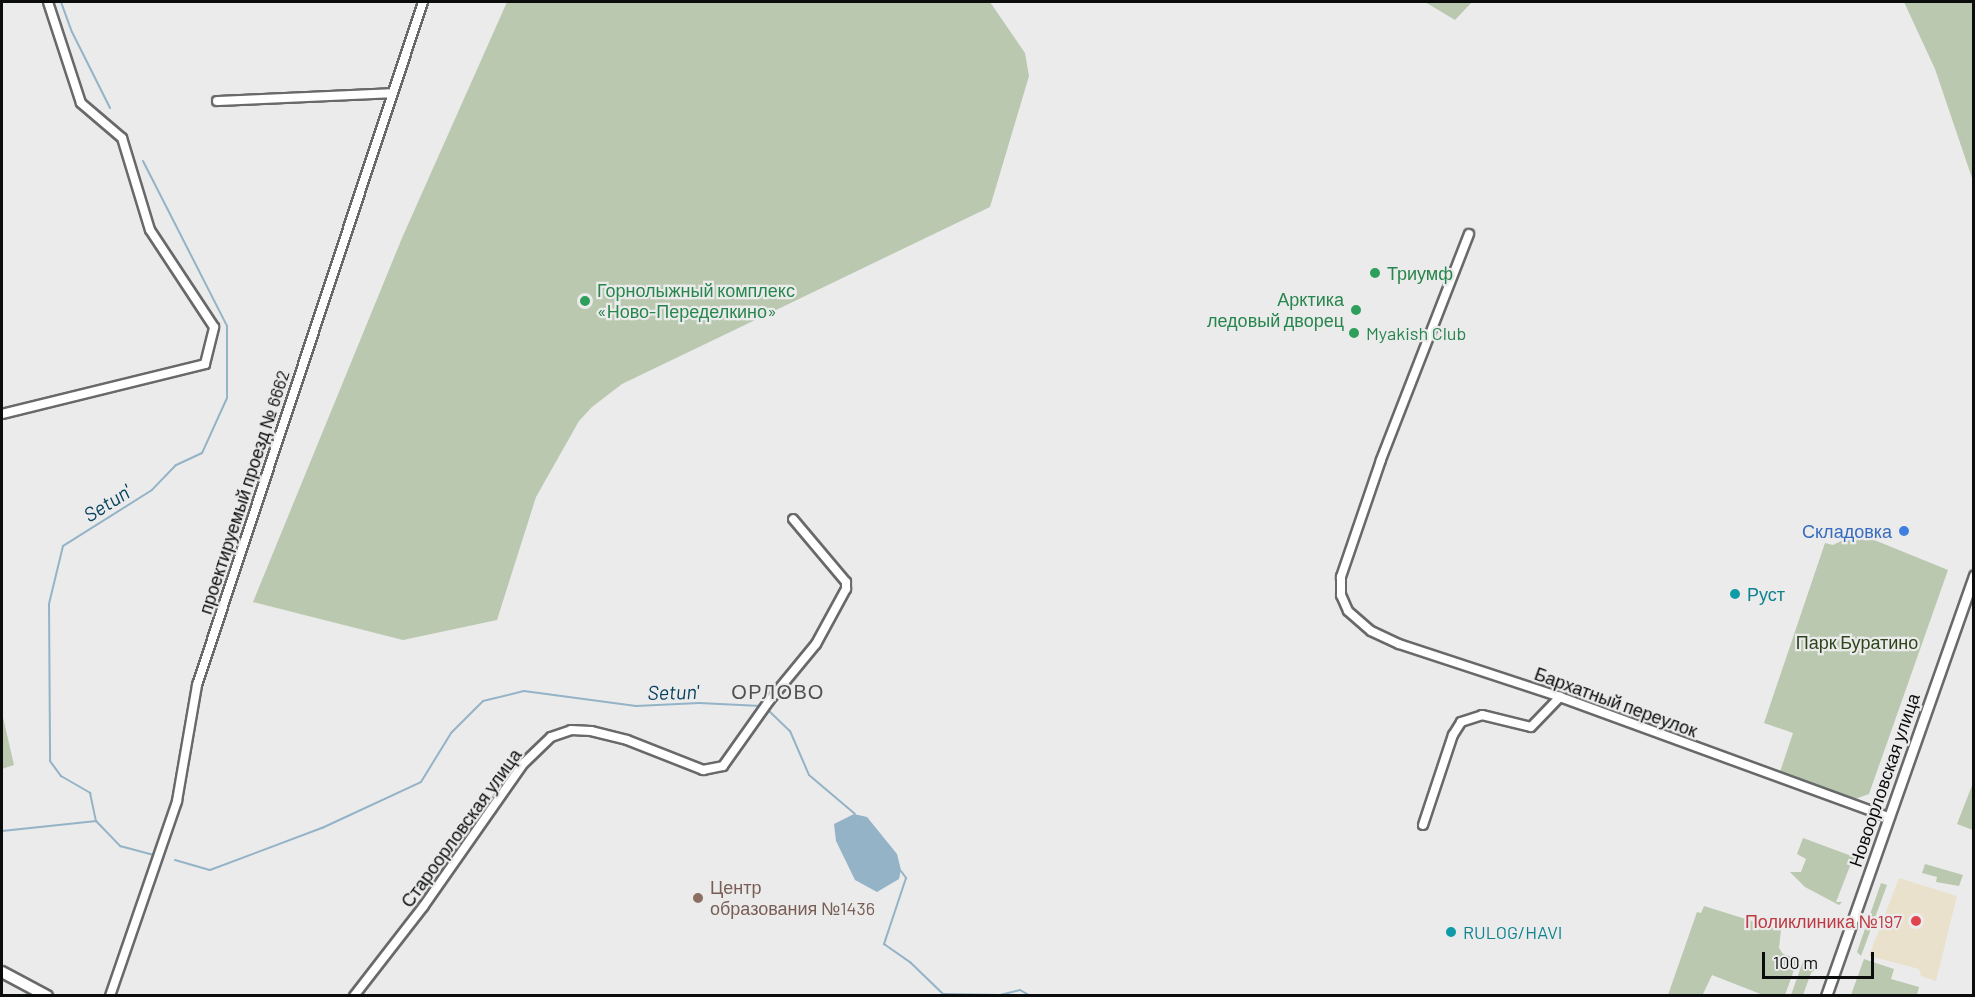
<!DOCTYPE html>
<meta charset="utf-8">
<style>
body{margin:0}
#map{position:relative;width:1975px;height:997px;overflow:hidden;background:#ebebec;font-family:Barlow,sans-serif}
div>[style]{position:absolute}
.medical>*{inset:0;background:#eae1cc}
.green>*{inset:0;background:#b9c8af}
.water>*{inset:0;background:#94b3c6}
.stream>*{height:2px;margin:-1px;padding:0 1px;transform-origin:1px;border-radius:1px;background:#94b3c6}
.roads{filter:drop-shadow(2px 0 #68696a) drop-shadow(-2px 0 #68696a) drop-shadow(0 2px #68696a) drop-shadow(0 -2px #68696a)}
.minor>*{height:8px;margin:-4px;padding:0 4px;transform-origin:4px;border-radius:4px;background:#fff}
.tertiary>*{height:9px;margin:-4.5px;padding:0 4.5px;transform-origin:4.5px;border-radius:4.5px;background:#fff}
.secondary>*{height:10px;margin:-5px;padding:0 5px;transform-origin:5px;border-radius:5px;background:#fff}
.dots>*{width:16px;height:16px;translate:-50% -50%;box-sizing:border-box;border:3px solid #ebebec;border-radius:50%}
span{translate:-50% -50%;white-space:nowrap;text-align:center;line-height:1.15;-webkit-text-stroke:4.5px #ebebec;paint-order:stroke}
.leisure-label{font-size:18px;color:#27864d}
.left{translate:0 -50%;text-align:left}
.right{translate:-100% -50%;text-align:right}
.street-label{font-size:18px;color:#0b0c0c}
.shop-label{font-size:18px;color:#366cbe}
.culture-label{font-size:18px;color:#0d838f}
.park-label{font-size:18px;color:#2d451a}
.education-label{font-size:18px;color:#785e54}
.health-label{font-size:18px;color:#be3a42}
.water-label{font-size:20px;color:#06425e;font-style:italic}
.neighbourhood-label{font-size:20px;color:#515152;letter-spacing:1.5px}
.frame{position:absolute;inset:0;border:3px solid #0b0c0c;pointer-events:none}
.scale{position:absolute;left:1762px;top:952px;width:112px;height:27px;box-sizing:border-box;border:3px solid #0b0c0c;border-top:0;padding-left:8px;font-size:18px;line-height:21px;white-space:nowrap;color:#0b0c0c;-webkit-text-stroke:4px #ebebec;paint-order:stroke}
</style>
<div id="map">
<div class="medical">
<i style="clip-path:polygon(1899px 878px,1957px 896px,1936px 981px,1921px 976px,1919px 969px,1869px 956px)"></i>
</div>
<div class="green">
<i style="clip-path:polygon(507px 2px,990px 2px,1025px 53px,1029px 76px,990px 207px,622px 384px,592px 407px,579px 421px,536px 497px,497px 620px,403px 640px,253px 602px,402px 238px)"></i>
<i style="clip-path:polygon(1425px 2px,1472px 2px,1455px 20px)"></i>
<i style="clip-path:polygon(1904px 2px,1973px 2px,1973px 181px,1935px 69px)"></i>
<i style="clip-path:polygon(1857px 533px,1948px 570px,1869px 794px,1855px 799px,1780px 772px,1793px 733px,1764px 723px,1825px 543px,1833px 545px)"></i>
<i style="clip-path:polygon(2px 713px,14px 765px,2px 769px)"></i>
<i style="clip-path:polygon(1973px 783px,1973px 830px,1957px 824px)"></i>
<i style="clip-path:polygon(1803px 838px,1857px 858px,1850px 866px,1836px 902px,1842px 902px,1839px 905px,1805px 887px,1790px 872px,1801px 872px,1806px 859px,1797px 854px)"></i>
<i style="clip-path:polygon(1925px 864px,1963px 875px,1959px 886px,1936px 882px,1937px 877px,1922px 873px)"></i>
<i style="clip-path:polygon(1881px 883px,1887px 885px,1861px 956px,1857px 952px)"></i>
<i style="clip-path:polygon(1704px 906px,1781px 930px,1779px 948px,1783px 954px,1798px 959px,1785px 995px,1763px 995px,1712px 975px,1703px 994px,1706px 995px,1668px 995px,1697px 912px,1701px 913px)"></i>
<i style="clip-path:polygon(1864px 959px,1894px 969px,1891px 979px,1919px 987px,1917px 995px,1851px 995px)"></i>
<i style="clip-path:polygon(1803px 961px,1818px 967px,1811px 973px,1803px 995px,1791px 995px)"></i>
</div>
<div class="water">
<i style="clip-path:polygon(854px 814px,867px 817px,897px 854px,901px 870px,899px 879px,877px 892px,855px 880px,836px 841px,834px 824px)"></i>
</div>
<div class="stream">
<i style="left:61px;top:2px;width:32px;rotate:70deg"></i>
<i style="left:72px;top:32px;width:85px;rotate:63.4deg"></i>
<i style="left:143px;top:161px;width:185px;rotate:63deg"></i>
<i style="left:227px;top:326px;width:72px;rotate:90deg"></i>
<i style="left:227px;top:398px;width:60px;rotate:114.4deg"></i>
<i style="left:202px;top:453px;width:29px;rotate:155deg"></i>
<i style="left:176px;top:465px;width:35px;rotate:134deg"></i>
<i style="left:152px;top:490px;width:105px;rotate:147.8deg"></i>
<i style="left:63px;top:546px;width:60px;rotate:103.6deg"></i>
<i style="left:49px;top:604px;width:157px;rotate:89.6deg"></i>
<i style="left:50px;top:761px;width:19px;rotate:54deg"></i>
<i style="left:61px;top:776px;width:34px;rotate:30deg"></i>
<i style="left:90px;top:793px;width:29px;rotate:78deg"></i>
<i style="left:96px;top:821px;width:35px;rotate:46deg"></i>
<i style="left:120px;top:846px;width:34px;rotate:15deg"></i>
<i style="left:767px;top:709px;width:32px;rotate:44deg"></i>
<i style="left:790px;top:731px;width:48px;rotate:66.6deg"></i>
<i style="left:809px;top:775px;width:60px;rotate:40.3deg"></i>
<i style="left:2px;top:831px;width:95px;rotate:-6.1deg"></i>
<i style="left:175px;top:860px;width:36px;rotate:16deg"></i>
<i style="left:210px;top:870px;width:120px;rotate:-20.6deg"></i>
<i style="left:322px;top:828px;width:109px;rotate:-24.9deg"></i>
<i style="left:421px;top:782px;width:57px;rotate:-58.5deg"></i>
<i style="left:451px;top:733px;width:45px;rotate:-45deg"></i>
<i style="left:483px;top:701px;width:42px;rotate:-13.7deg"></i>
<i style="left:524px;top:691px;width:113px;rotate:7.6deg"></i>
<i style="left:636px;top:706px;width:63px;rotate:-2.7deg"></i>
<i style="left:699px;top:703px;width:62px;rotate:2.8deg"></i>
<i style="left:901px;top:871px;width:9px;rotate:54deg"></i>
<i style="left:906px;top:878px;width:70px;rotate:108.4deg"></i>
<i style="left:884px;top:944px;width:33px;rotate:35deg"></i>
<i style="left:911px;top:963px;width:45px;rotate:44.1deg"></i>
<i style="left:943px;top:994px;width:57px;rotate:1deg"></i>
<i style="left:1000px;top:995px;width:21px;rotate:-14deg"></i>
<i style="left:1020px;top:990px;width:13px;rotate:29deg"></i>
</div>
<div class="roads">
<div class="minor">
<i style="left:217px;top:101px;width:175px;rotate:-2.6deg"></i>
<i style="left:1469px;top:234px;width:243px;rotate:111.3deg"></i>
<i style="left:1381px;top:460px;width:124px;rotate:108.9deg"></i>
<i style="left:1341px;top:577px;width:18px;rotate:90deg"></i>
<i style="left:1341px;top:595px;width:17px;rotate:66deg"></i>
<i style="left:1348px;top:611px;width:30px;rotate:41deg"></i>
<i style="left:1371px;top:631px;width:31px;rotate:25deg"></i>
<i style="left:1399px;top:644px;width:169px;rotate:18.2deg"></i>
<i style="left:1560px;top:697px;width:349px;rotate:20.1deg"></i>
<i style="left:2px;top:414px;width:209px;rotate:-13.8deg"></i>
<i style="left:205px;top:364px;width:38px;rotate:-76deg"></i>
<i style="left:214px;top:327px;width:116px;rotate:-123.4deg"></i>
<i style="left:150px;top:230px;width:96px;rotate:-106.9deg"></i>
<i style="left:122px;top:138px;width:54px;rotate:-139.5deg"></i>
<i style="left:81px;top:103px;width:106px;rotate:-108.1deg"></i>
<i style="left:1423px;top:825px;width:95px;rotate:-71.6deg"></i>
<i style="left:1453px;top:735px;width:15px;rotate:-58deg"></i>
<i style="left:1461px;top:722px;width:22px;rotate:-18deg"></i>
<i style="left:1482px;top:715px;width:50px;rotate:13.8deg"></i>
<i style="left:1531px;top:727px;width:42px;rotate:-46deg"></i>
<i style="left:110px;top:996px;width:206px;rotate:-71deg"></i>
<i style="left:177px;top:801px;width:118px;rotate:-80.2deg"></i>
<i style="left:197px;top:685px;width:719px;rotate:-71.69deg"></i>
<i style="left:354px;top:996px;width:113px;rotate:-52.2deg"></i>
<i style="left:423px;top:907px;width:176px;rotate:-55deg"></i>
<i style="left:524px;top:763px;width:37px;rotate:-44deg"></i>
<i style="left:551px;top:737px;width:21px;rotate:-19deg"></i>
<i style="left:571px;top:730px;width:20px;rotate:3deg"></i>
<i style="left:591px;top:731px;width:37px;rotate:14deg"></i>
<i style="left:627px;top:740px;width:82px;rotate:21.5deg"></i>
<i style="left:703px;top:770px;width:20px;rotate:-11deg"></i>
<i style="left:723px;top:766px;width:80px;rotate:-54.7deg"></i>
<i style="left:769px;top:701px;width:74px;rotate:-50.5deg"></i>
<i style="left:816px;top:644px;width:63px;rotate:-61.4deg"></i>
<i style="left:846px;top:589px;width:7px;rotate:-90deg"></i>
<i style="left:846px;top:582px;width:82px;rotate:-130.1deg"></i>
</div>
<div class="tertiary">
<i style="left:1826px;top:996px;width:446px;rotate:-70.6deg"></i>
</div>
<div class="secondary">
<i style="left:2px;top:972px;width:51px;rotate:28.1deg"></i>
</div>
</div>
<div class="dots">
<i style="left:1375px;top:273px;background:#2e9e5b"></i>
<i style="left:585px;top:301px;background:#2e9e5b"></i>
<i style="left:1356px;top:310px;background:#2e9e5b"></i>
<i style="left:1354px;top:333px;background:#2e9e5b"></i>
<i style="left:1904px;top:531px;background:#3f7fe0"></i>
<i style="left:1735px;top:594px;background:#0f9aa8"></i>
<i style="left:698px;top:898px;background:#8d6e63"></i>
<i style="left:1916px;top:921px;background:#e0444e"></i>
<i style="left:1451px;top:932px;background:#0f9aa8"></i>
</div>
<div class="leisure-label">
<span class="left" style="left:1387px;top:273px">Триумф</span>
<span class="left" style="left:597px;top:301px">Горнолыжный комплекс<br>«Ново-Переделкино»</span>
<span class="right" style="left:1344px;top:310px">Арктика<br>ледовый дворец</span>
<span class="left" style="left:1366px;top:333px">Myakish Club</span>
</div>
<div class="street-label">
<span style="left:244px;top:492px;rotate:-72deg">проектируемый проезд № 6662</span>
<span style="left:1616px;top:702px;rotate:20deg">Бархатный переулок</span>
<span style="left:1884px;top:780px;rotate:-71deg">Новоорловская улица</span>
<span style="left:461px;top:828px;rotate:-54deg">Староорловская улица</span>
</div>
<div class="shop-label">
<span class="right" style="left:1892px;top:531px">Складовка</span>
</div>
<div class="culture-label">
<span class="left" style="left:1747px;top:594px">Руст</span>
<span class="left" style="left:1463px;top:932px">RULOG/HAVI</span>
</div>
<div class="park-label">
<span style="left:1857px;top:642px">Парк Буратино</span>
</div>
<div class="education-label">
<span class="left" style="left:710px;top:898px">Центр<br>образования №1436</span>
</div>
<div class="health-label">
<span class="right" style="left:1902px;top:921px">Поликлиника №197</span>
</div>
<div class="water-label">
<span style="left:107px;top:503px;rotate:-32deg">Setun'</span>
<span style="left:673px;top:692px;rotate:-1deg">Setun'</span>
</div>
<div class="neighbourhood-label">
<span style="left:778px;top:691px">ОРЛОВО</span>
</div>
<div class="frame"></div>
<div class="scale">100 m</div>
</div>
